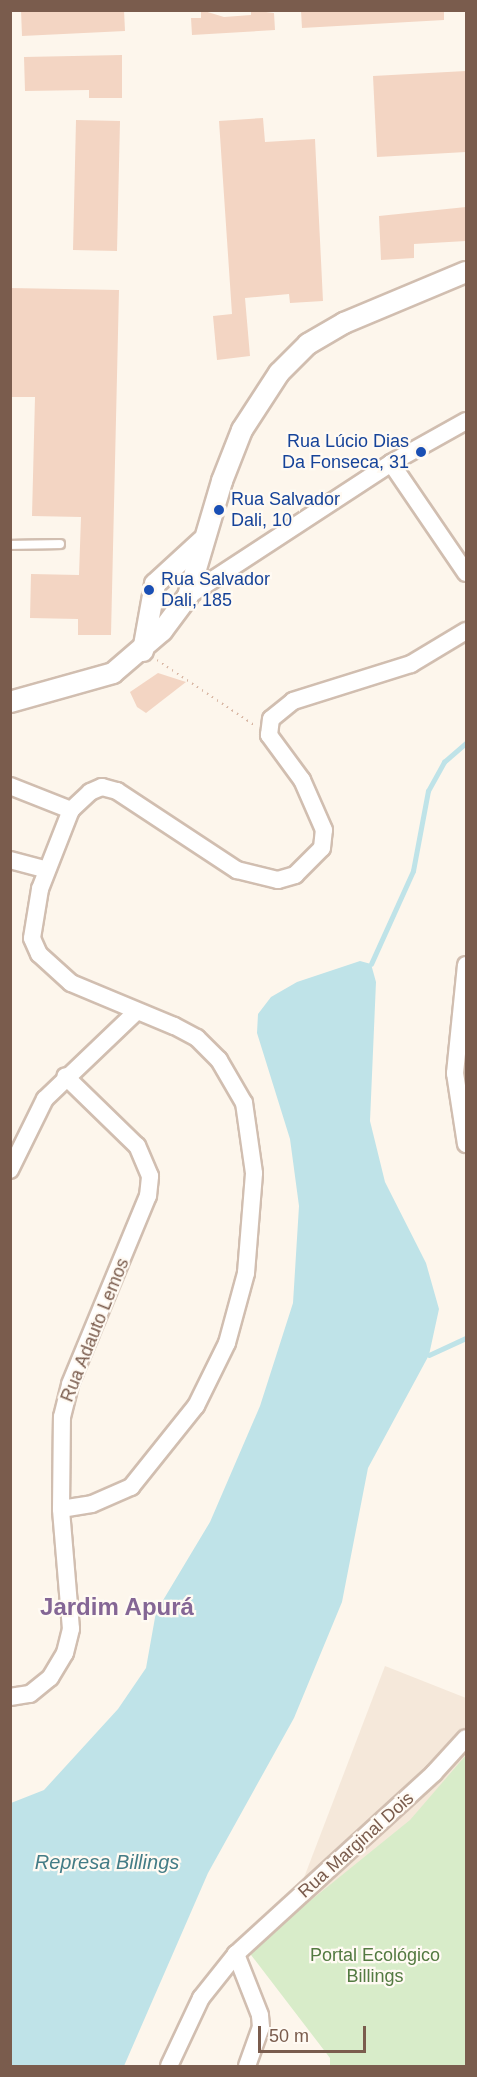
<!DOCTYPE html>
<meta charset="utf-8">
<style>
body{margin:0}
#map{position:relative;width:477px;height:2077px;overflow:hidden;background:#fdf6ec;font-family:Arial,sans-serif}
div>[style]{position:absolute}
.residential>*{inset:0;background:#f5e8da}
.green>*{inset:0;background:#d8ecc9}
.water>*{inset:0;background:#bfe3e8}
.stream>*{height:4.5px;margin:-2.25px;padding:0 2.25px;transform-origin:2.25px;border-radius:2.25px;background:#bfe3e8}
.building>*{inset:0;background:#f3d5c3}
.path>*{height:2px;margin-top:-1px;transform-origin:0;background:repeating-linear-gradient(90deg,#d9b8a5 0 1.5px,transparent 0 6px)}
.roads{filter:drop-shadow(2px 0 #d1beb0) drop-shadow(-2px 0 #d1beb0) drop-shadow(0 2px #d1beb0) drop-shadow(0 -2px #d1beb0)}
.service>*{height:8px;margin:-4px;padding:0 4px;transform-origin:4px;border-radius:4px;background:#fff}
.minor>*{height:16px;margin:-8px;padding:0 8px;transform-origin:8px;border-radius:8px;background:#fff}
.tertiary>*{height:20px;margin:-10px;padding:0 10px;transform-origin:10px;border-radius:10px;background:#fff}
.dots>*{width:16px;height:16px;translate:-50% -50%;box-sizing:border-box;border:3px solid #fffaf3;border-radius:50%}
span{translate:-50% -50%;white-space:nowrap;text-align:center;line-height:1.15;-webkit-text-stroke:4.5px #fffaf3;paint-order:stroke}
.transit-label{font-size:18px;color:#164399}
.right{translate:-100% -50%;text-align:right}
.left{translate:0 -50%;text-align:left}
.street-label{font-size:18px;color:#7a5c4d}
.park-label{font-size:18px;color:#537a41}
.water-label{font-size:20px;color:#437c86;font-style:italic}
.district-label{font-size:24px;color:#846695;font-weight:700}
.frame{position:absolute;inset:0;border:12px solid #7a5c4d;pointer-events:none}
.scale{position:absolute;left:258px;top:2026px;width:108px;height:27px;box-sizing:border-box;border:3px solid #7a5c4d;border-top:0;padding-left:8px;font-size:18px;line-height:21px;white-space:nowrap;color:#7a5c4d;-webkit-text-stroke:4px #fffaf3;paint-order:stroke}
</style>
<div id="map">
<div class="residential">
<i style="clip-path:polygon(385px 1666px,466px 1698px,466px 1755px,382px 1959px,287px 1922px)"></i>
</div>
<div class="green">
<i style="clip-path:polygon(466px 1755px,466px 2066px,330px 2066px,330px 2058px,248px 1951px,410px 1820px)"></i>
</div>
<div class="water">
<i style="clip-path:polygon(360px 961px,371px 964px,376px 982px,370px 1121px,385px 1182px,426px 1263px,439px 1309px,429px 1355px,368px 1468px,342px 1602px,294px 1718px,208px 1873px,124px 2066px,11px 2066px,11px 1803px,44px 1790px,118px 1709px,146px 1668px,156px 1612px,210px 1522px,260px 1406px,293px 1303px,299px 1206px,290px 1139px,257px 1033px,258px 1014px,271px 997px,297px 982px)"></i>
</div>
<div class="stream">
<i style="left:371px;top:964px;width:102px;rotate:-65.7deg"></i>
<i style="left:413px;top:871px;width:81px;rotate:-79.4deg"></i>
<i style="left:428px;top:791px;width:33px;rotate:-61deg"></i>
<i style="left:444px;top:762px;width:29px;rotate:-41deg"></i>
<i style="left:429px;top:1355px;width:41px;rotate:-24.7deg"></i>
</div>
<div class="building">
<i style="clip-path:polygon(21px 10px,124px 10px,125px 31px,22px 36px)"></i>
<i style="clip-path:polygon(201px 10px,224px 17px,251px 15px,251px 10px,274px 13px,275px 30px,192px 35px,191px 18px,201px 18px)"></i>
<i style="clip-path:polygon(444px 10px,444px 20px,302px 28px,301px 11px)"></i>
<i style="clip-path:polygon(122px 55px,122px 98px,89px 98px,89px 90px,25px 91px,24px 57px)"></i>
<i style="clip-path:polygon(466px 71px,466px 152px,377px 157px,373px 76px)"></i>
<i style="clip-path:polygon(263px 118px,265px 142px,315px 139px,323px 301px,290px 303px,289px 294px,245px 298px,250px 356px,217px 360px,213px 316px,232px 314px,219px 121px)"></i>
<i style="clip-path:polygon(76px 120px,120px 121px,117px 251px,73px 250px)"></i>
<i style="clip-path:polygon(466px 207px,466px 241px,414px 244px,414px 258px,381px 260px,379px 216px)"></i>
<i style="clip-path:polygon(10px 288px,119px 290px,111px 635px,78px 635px,78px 619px,30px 618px,31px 574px,79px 575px,81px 517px,32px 516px,35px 397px,10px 397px)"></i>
<i style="clip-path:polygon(158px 673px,186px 682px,146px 713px,137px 707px,130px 692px)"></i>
</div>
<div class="path">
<i style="left:157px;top:660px;width:117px;rotate:33.8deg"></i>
</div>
<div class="roads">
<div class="service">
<i style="left:10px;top:545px;width:50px;rotate:-1.1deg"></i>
</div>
<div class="minor">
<i style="left:391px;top:463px;width:133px;rotate:55.7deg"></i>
<i style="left:188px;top:596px;width:243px;rotate:-33.2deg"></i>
<i style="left:391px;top:463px;width:86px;rotate:-29.2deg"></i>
<i style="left:10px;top:786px;width:66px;rotate:21.5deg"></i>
<i style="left:10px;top:860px;width:38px;rotate:15deg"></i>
<i style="left:466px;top:965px;width:109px;rotate:95.8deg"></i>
<i style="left:455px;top:1073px;width:72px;rotate:81.2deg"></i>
<i style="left:10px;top:1170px;width:79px;rotate:-63.8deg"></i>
<i style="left:45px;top:1099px;width:127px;rotate:-43.7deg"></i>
<i style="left:61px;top:1509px;width:31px;rotate:-9deg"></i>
<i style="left:92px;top:1504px;width:43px;rotate:-23.6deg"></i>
<i style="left:131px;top:1487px;width:104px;rotate:-51.3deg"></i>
<i style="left:196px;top:1406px;width:70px;rotate:-63.8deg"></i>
<i style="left:227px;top:1343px;width:73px;rotate:-74.8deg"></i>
<i style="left:246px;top:1273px;width:100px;rotate:-85.4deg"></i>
<i style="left:254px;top:1173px;width:71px;rotate:-98.1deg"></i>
<i style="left:244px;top:1103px;width:50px;rotate:-120.2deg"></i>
<i style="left:219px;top:1060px;width:31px;rotate:-135deg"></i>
<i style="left:197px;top:1038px;width:26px;rotate:-152deg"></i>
<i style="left:174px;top:1026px;width:112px;rotate:-157.3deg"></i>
<i style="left:71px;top:983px;width:43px;rotate:-137.8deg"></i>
<i style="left:39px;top:954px;width:17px;rotate:-114deg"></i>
<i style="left:32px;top:938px;width:50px;rotate:-80.7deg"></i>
<i style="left:40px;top:889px;width:85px;rotate:-68.6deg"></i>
<i style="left:71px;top:810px;width:26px;rotate:-43deg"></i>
<i style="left:90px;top:792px;width:13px;rotate:-23deg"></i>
<i style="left:102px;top:787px;width:16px;rotate:15deg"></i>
<i style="left:117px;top:791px;width:144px;rotate:33.4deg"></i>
<i style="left:237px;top:870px;width:42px;rotate:13.7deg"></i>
<i style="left:278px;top:880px;width:18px;rotate:-16deg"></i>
<i style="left:295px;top:875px;width:38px;rotate:-45deg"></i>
<i style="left:322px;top:848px;width:18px;rotate:-84deg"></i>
<i style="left:324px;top:830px;width:55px;rotate:-113.7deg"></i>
<i style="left:302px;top:780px;width:56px;rotate:-126.3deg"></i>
<i style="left:269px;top:735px;width:16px;rotate:-83deg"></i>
<i style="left:271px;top:719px;width:28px;rotate:-39deg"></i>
<i style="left:293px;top:701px;width:124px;rotate:-17.4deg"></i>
<i style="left:411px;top:664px;width:64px;rotate:-31deg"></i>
<i style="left:10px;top:1697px;width:20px;rotate:-9deg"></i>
<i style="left:30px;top:1694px;width:26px;rotate:-39deg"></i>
<i style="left:50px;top:1678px;width:29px;rotate:-59deg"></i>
<i style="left:65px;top:1653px;width:25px;rotate:-76deg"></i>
<i style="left:71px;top:1629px;width:120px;rotate:-94.8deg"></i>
<i style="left:61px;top:1509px;width:92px;rotate:-89.4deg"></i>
<i style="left:62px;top:1417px;width:34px;rotate:-76deg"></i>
<i style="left:70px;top:1384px;width:204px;rotate:-67.5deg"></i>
<i style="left:148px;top:1196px;width:20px;rotate:-84deg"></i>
<i style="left:150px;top:1176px;width:33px;rotate:-113deg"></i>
<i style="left:137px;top:1146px;width:100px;rotate:-135.8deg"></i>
<i style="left:169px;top:2066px;width:75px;rotate:-64.8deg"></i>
<i style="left:201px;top:1998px;width:56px;rotate:-51.5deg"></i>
<i style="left:247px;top:2066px;width:41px;rotate:-70.3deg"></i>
<i style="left:261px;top:2027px;width:12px;rotate:-95deg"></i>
<i style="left:260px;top:2015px;width:66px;rotate:-111.5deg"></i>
<i style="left:236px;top:1954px;width:268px;rotate:-42.4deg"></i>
<i style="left:434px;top:1773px;width:47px;rotate:-47.6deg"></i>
</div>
<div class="tertiary">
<i style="left:143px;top:651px;width:68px;rotate:-79.8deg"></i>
<i style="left:155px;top:584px;width:64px;rotate:-42.5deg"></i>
<i style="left:10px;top:702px;width:107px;rotate:-15.7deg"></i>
<i style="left:113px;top:673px;width:65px;rotate:-40.6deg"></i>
<i style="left:162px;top:631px;width:44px;rotate:-53.4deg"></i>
<i style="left:188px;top:596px;width:120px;rotate:-73.5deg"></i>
<i style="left:222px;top:481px;width:55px;rotate:-68.6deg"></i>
<i style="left:242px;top:430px;width:68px;rotate:-57deg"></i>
<i style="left:279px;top:373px;width:41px;rotate:-45deg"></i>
<i style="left:308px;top:344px;width:42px;rotate:-30.3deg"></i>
<i style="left:344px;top:323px;width:132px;rotate:-22.7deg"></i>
</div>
</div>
<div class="dots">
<i style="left:421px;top:452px;background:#1a4fb4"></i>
<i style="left:219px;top:510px;background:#1a4fb4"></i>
<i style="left:149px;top:590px;background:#1a4fb4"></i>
</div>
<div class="transit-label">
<span class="right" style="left:409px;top:452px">Rua Lúcio Dias<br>Da Fonseca, 31</span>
<span class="left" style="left:231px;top:510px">Rua Salvador<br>Dali, 10</span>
<span class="left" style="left:161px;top:590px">Rua Salvador<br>Dali, 185</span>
</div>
<div class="street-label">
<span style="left:95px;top:1330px;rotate:-68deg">Rua Adauto Lemos</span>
<span style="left:356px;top:1845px;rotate:-42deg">Rua Marginal Dois</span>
</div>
<div class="park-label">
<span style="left:375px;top:1966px">Portal Ecológico<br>Billings</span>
</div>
<div class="water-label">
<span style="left:107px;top:1862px">Represa Billings</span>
</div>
<div class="district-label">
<span style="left:117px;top:1607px">Jardim Apurá</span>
</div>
<div class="frame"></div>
<div class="scale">50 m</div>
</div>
